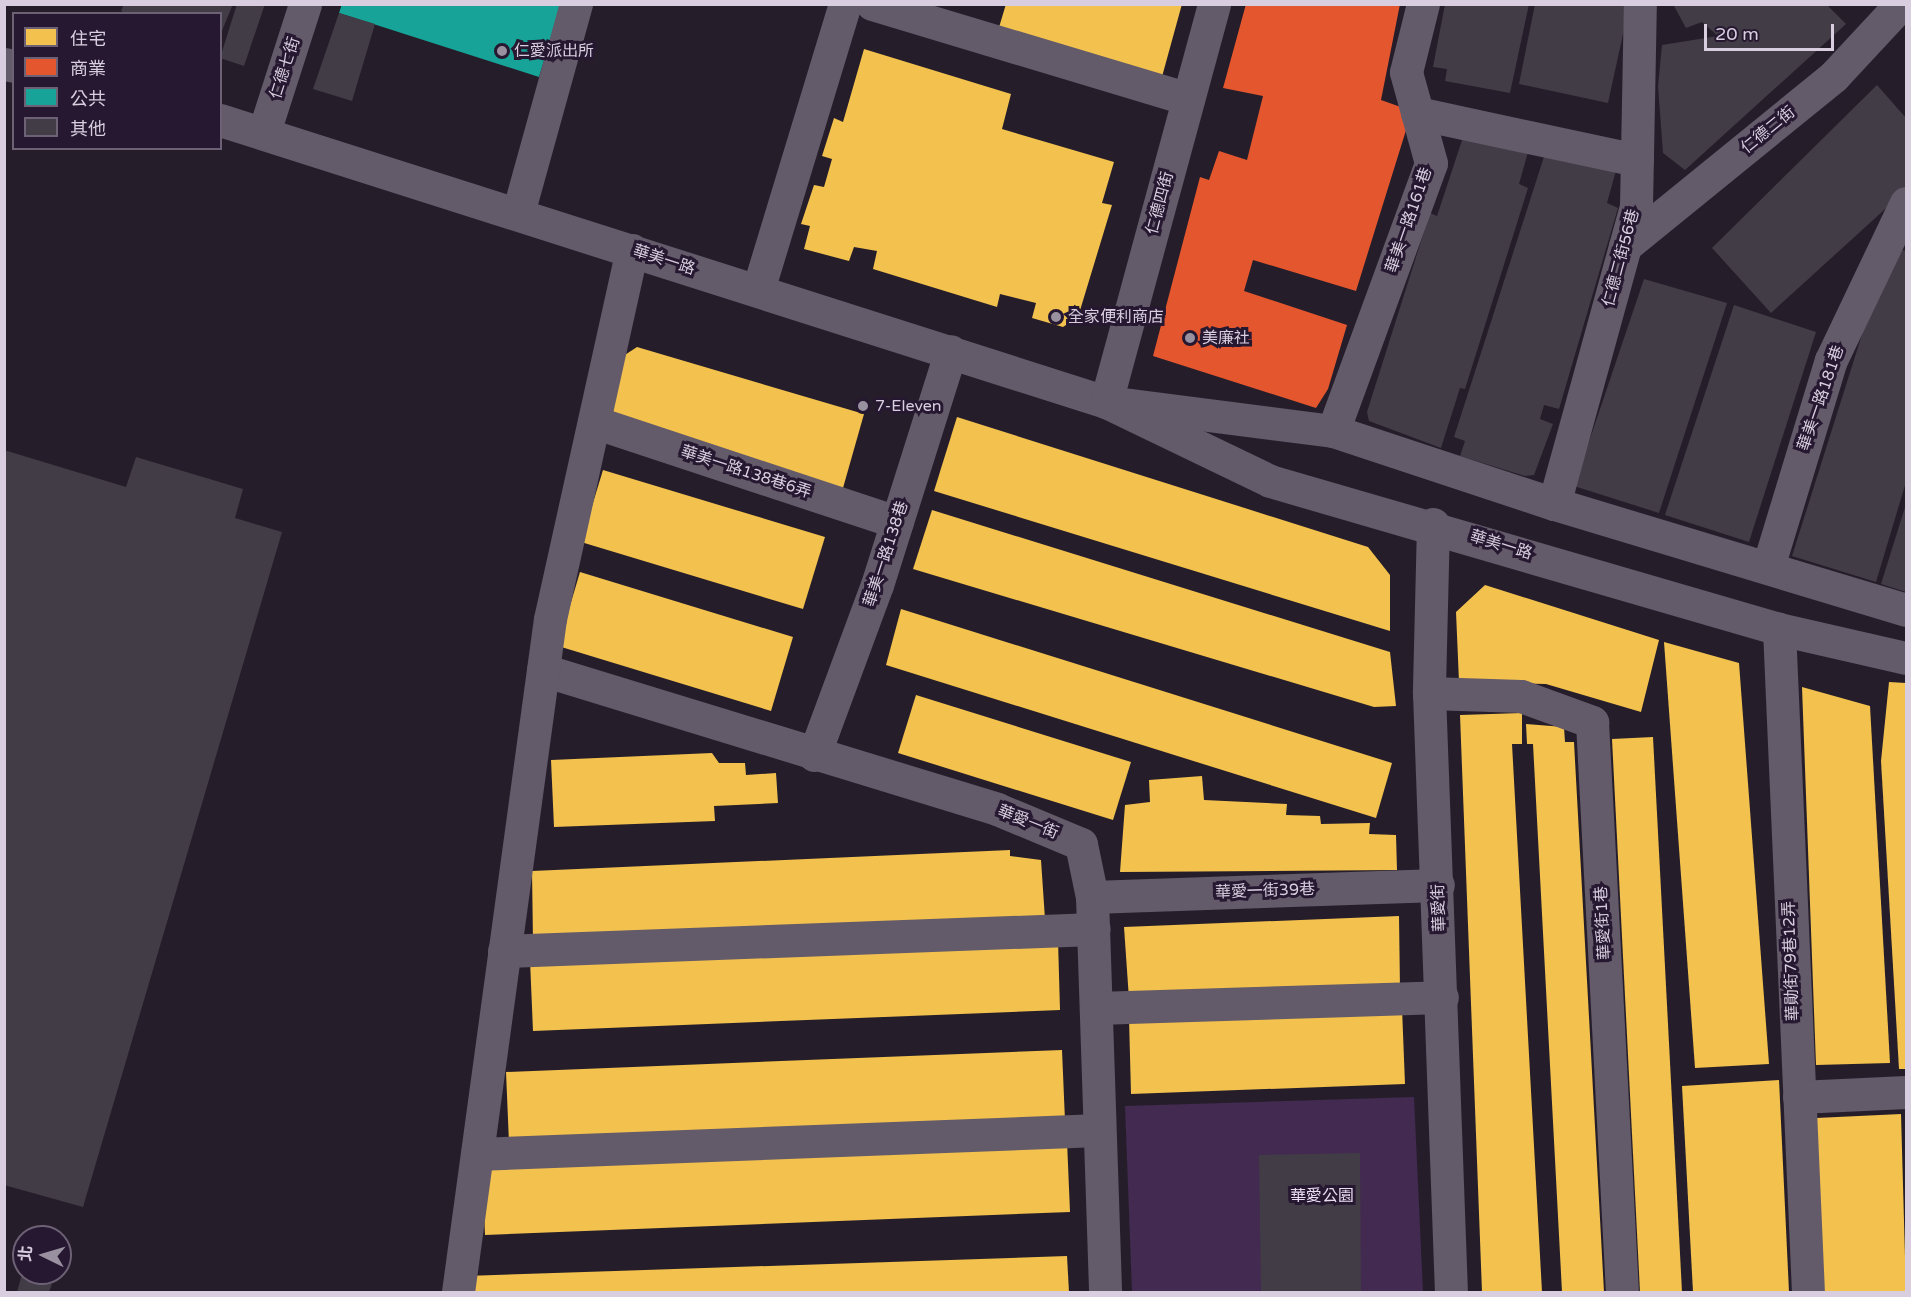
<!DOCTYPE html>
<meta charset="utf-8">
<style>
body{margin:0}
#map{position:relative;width:1911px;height:1297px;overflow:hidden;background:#251e2a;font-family:"Varela Round","Noto Sans TC",sans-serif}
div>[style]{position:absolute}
.green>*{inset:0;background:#422a51}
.homes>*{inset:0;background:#f2c14e}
.shops>*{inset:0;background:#e4572e}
.public>*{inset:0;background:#17a398}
.building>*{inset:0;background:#423c46}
.minor>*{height:33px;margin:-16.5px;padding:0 16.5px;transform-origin:16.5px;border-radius:16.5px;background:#635a6a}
.dots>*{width:16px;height:16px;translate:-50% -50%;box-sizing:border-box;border:3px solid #261830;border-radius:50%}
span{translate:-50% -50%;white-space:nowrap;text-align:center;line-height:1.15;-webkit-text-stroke:6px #261830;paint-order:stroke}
.poi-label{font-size:16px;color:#d8cedf}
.left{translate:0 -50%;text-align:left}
.street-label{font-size:16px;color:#d8cedf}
.park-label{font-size:16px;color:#eaddf2}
.frame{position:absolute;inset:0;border:6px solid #d8cedf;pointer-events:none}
.legend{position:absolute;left:12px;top:12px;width:210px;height:138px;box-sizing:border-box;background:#261830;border:2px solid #6d6176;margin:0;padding:8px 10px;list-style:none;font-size:18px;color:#d8cedf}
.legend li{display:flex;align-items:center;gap:12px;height:30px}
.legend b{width:30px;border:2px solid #6d6176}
.north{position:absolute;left:12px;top:1225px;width:60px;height:60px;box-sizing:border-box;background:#261830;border:2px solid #6d6176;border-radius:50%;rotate:275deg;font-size:16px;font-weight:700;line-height:24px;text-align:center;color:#d8cedf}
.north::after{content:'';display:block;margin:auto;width:21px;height:27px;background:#9990a0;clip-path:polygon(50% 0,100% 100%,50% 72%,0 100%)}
.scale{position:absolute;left:1704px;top:24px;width:130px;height:27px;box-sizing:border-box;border:3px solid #d8cedf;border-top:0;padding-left:8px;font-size:18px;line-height:21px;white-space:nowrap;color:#d8cedf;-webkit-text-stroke:4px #261830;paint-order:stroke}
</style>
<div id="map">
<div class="green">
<i style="clip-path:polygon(1414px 1097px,1423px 1292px,1132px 1292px,1125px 1106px)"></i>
</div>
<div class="homes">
<i style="clip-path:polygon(1006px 4px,1182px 4px,1160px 84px,997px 34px)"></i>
<i style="clip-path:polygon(864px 49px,1011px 94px,1002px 129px,1114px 162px,1102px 203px,1112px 205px,1078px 317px,1063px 327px,1032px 318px,1036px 303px,1000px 294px,997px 307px,873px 269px,877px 251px,854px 247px,849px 261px,804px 249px,810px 226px,801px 224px,814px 185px,824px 187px,832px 159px,822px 156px,834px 118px,843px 122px)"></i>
<i style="clip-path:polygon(637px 347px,864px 414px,841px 495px,594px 420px,611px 364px)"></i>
<i style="clip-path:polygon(957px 417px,1368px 547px,1390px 575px,1390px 631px,934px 491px)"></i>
<i style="clip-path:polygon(603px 470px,825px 537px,803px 609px,581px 542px)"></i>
<i style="clip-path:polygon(932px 510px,1390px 652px,1396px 706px,1374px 707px,913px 569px)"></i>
<i style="clip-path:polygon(580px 572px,793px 637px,771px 711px,558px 646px)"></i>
<i style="clip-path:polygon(1485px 585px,1659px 640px,1641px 712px,1546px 684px,1459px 682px,1456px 612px)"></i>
<i style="clip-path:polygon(901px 609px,1392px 763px,1376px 818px,886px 665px)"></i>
<i style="clip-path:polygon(1664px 642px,1739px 663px,1769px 1064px,1695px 1068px)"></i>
<i style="clip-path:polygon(1889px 682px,1906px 683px,1906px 1069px,1899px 1069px,1881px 761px)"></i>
<i style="clip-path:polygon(1802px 687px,1870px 706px,1890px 1063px,1816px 1065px)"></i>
<i style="clip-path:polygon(916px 695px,1131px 762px,1113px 820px,898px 753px)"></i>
<i style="clip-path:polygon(1522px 713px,1522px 744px,1512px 744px,1542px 1292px,1482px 1292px,1460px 715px)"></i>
<i style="clip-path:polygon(1526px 724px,1564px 727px,1565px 742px,1574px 742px,1604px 1292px,1562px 1292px,1533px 744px,1527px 744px)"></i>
<i style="clip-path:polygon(1653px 737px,1682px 1292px,1640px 1292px,1612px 739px)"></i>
<i style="clip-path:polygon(712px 753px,719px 763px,745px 763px,746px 775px,776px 773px,778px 803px,714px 806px,715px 821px,554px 827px,551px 760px)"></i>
<i style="clip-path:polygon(1202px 776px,1204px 800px,1287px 804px,1286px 815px,1320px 816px,1321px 824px,1370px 823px,1369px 834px,1396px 835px,1397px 870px,1120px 872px,1125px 805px,1150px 802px,1149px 780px)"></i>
<i style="clip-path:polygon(1010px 850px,1010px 856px,1041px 860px,1045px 919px,533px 943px,532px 871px)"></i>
<i style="clip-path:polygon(1399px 916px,1400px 989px,1129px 999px,1124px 927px)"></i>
<i style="clip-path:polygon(1058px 940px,1060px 1010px,533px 1031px,530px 960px)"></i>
<i style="clip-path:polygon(1402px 1008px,1405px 1084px,1131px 1094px,1129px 1018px)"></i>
<i style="clip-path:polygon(1062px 1050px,1065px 1121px,509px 1143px,506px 1072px)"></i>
<i style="clip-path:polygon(1779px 1080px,1789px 1292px,1693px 1292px,1682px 1086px)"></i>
<i style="clip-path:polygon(1901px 1114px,1906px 1292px,1823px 1292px,1816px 1118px)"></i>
<i style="clip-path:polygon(1067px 1141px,1070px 1212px,485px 1235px,482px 1164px)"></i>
<i style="clip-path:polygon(1067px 1256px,1069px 1292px,466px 1292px,465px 1276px)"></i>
</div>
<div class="shops">
<i style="clip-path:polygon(1246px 4px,1400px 4px,1381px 100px,1412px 111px,1356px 291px,1253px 260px,1244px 291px,1347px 325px,1328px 389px,1316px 408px,1153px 356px,1200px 177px,1209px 180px,1219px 151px,1247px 160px,1263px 96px,1223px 88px)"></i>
</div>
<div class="public">
<i style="clip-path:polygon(342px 4px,561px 4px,539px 77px,339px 13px)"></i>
</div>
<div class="building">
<i style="clip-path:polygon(124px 4px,233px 4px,221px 33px,220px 14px,127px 14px,121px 11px)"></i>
<i style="clip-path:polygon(237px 4px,265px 4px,244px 66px,220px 58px)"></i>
<i style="clip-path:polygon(1445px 4px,1529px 4px,1510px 93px,1445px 81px,1447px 69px,1433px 67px)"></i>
<i style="clip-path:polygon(1535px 4px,1623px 4px,1628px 11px,1608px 103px,1519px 84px)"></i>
<i style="clip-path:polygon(1673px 4px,1826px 4px,1846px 24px,1685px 170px,1663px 153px,1658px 86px,1662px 45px,1718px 36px,1702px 22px,1686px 28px)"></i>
<i style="clip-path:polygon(339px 13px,375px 24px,352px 101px,313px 89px)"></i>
<i style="clip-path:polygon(1877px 85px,1906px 118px,1906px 190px,1771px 313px,1712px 248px)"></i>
<i style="clip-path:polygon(1470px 116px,1532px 138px,1519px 184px,1528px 188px,1465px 389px,1460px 388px,1441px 448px,1369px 421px,1367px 412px,1430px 213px,1437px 216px)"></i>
<i style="clip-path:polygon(1549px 141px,1618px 163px,1607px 203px,1618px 208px,1559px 409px,1544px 405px,1540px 419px,1553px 424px,1534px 475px,1525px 476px,1460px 456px,1465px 441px,1454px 437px)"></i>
<i style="clip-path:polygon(1890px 246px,1906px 251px,1906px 482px,1876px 582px,1792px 556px)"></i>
<i style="clip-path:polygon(1644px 279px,1727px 303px,1659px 513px,1574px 486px)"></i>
<i style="clip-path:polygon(1734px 305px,1816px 332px,1749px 542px,1665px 515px)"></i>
<i style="clip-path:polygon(4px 450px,126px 487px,136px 457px,243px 489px,235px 518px,282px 532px,83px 1207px,4px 1185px)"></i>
<i style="clip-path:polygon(1906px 504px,1906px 592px,1881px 584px)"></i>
<i style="clip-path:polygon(1360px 1153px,1361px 1292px,1261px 1292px,1259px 1155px)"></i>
<i style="clip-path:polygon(22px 1274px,52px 1284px,49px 1292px,17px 1292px)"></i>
</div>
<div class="minor">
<i style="left:872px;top:4px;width:330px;rotate:16.7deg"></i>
<i style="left:4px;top:64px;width:10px;rotate:11deg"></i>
<i style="left:1417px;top:113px;width:225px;rotate:12.1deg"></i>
<i style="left:220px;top:120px;width:930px;rotate:17.66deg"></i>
<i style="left:1106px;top:402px;width:412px;rotate:-74.8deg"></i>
<i style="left:264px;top:132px;width:134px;rotate:-72.2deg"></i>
<i style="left:518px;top:213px;width:217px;rotate:-74.5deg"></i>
<i style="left:1625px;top:246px;width:269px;rotate:-39.1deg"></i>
<i style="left:1834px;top:76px;width:98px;rotate:-47.1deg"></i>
<i style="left:758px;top:290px;width:299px;rotate:-73.1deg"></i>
<i style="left:594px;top:422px;width:319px;rotate:18.3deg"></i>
<i style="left:1333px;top:431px;width:285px;rotate:-69.9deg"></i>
<i style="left:1431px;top:163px;width:94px;rotate:-105.4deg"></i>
<i style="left:1406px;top:72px;width:70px;rotate:-76deg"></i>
<i style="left:1554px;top:504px;width:309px;rotate:-74.6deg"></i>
<i style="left:1636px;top:206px;width:202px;rotate:-88.9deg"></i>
<i style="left:1433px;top:524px;width:169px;rotate:91.4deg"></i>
<i style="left:1429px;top:693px;width:599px;rotate:87.9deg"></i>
<i style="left:1768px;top:567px;width:216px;rotate:-73.1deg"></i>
<i style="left:1831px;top:360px;width:174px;rotate:-64.5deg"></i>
<i style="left:1906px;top:610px;width:368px;rotate:-163.2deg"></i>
<i style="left:1554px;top:504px;width:233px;rotate:-161.7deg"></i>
<i style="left:1333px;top:431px;width:229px;rotate:-172.7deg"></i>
<i style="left:1106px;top:402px;width:182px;rotate:25.7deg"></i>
<i style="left:1270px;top:481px;width:530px;rotate:16.21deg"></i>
<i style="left:1779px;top:629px;width:130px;rotate:12.9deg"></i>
<i style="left:1779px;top:629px;width:664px;rotate:87.5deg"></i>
<i style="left:543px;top:670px;width:475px;rotate:17deg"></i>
<i style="left:997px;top:809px;width:91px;rotate:22.6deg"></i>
<i style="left:1081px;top:844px;width:54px;rotate:78.3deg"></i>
<i style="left:1092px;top:897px;width:395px;rotate:88.1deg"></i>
<i style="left:1429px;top:693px;width:92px;rotate:1.9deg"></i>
<i style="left:1521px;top:696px;width:76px;rotate:20.1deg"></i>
<i style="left:1592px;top:722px;width:571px;rotate:86.99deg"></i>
<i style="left:814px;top:755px;width:181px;rotate:-69.7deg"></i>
<i style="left:877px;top:585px;width:245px;rotate:-72.5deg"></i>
<i style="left:1092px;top:897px;width:346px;rotate:-2deg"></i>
<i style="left:504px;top:951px;width:590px;rotate:-2.14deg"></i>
<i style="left:1096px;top:1008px;width:346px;rotate:-1.8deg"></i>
<i style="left:1799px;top:1097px;width:107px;rotate:-2.7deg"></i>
<i style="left:477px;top:1154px;width:622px;rotate:-2.21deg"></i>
<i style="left:458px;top:1292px;width:679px;rotate:-82.22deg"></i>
<i style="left:550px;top:619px;width:378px;rotate:-77.5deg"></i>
</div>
<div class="dots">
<i style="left:502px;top:51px;background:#9990a0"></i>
<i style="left:1056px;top:317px;background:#9990a0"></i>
<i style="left:1190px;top:338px;background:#9990a0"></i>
<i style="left:863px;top:406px;background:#9990a0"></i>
</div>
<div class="poi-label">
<span class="left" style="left:514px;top:51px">仁愛派出所</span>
<span class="left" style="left:1068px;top:317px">全家便利商店</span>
<span class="left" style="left:1202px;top:338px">美廉社</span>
<span class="left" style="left:875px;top:406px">7-Eleven</span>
</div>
<div class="street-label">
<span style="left:285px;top:68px;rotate:-72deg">仁德七街</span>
<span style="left:1768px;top:130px;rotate:-39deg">仁德二街</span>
<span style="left:1160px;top:203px;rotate:-75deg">仁德四街</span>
<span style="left:1409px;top:220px;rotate:-71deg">華美一路161巷</span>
<span style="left:1621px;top:258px;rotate:-75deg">仁德二街56巷</span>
<span style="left:664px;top:260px;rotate:18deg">華美一路</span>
<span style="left:1821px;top:398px;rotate:-71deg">華美一路181巷</span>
<span style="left:746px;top:472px;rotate:18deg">華美一路138巷6弄</span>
<span style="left:1501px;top:545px;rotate:17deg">華美一路</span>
<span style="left:886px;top:554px;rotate:-72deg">華美一路138巷</span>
<span style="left:1028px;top:822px;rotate:22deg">華愛一街</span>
<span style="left:1265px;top:891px;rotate:-2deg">華愛一街39巷</span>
<span style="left:1439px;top:908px;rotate:-92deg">華愛街</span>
<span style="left:1603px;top:923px;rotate:-93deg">華愛街1巷</span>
<span style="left:1791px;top:961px;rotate:-92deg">華勛街79巷12弄</span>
</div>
<div class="park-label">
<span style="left:1322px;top:1196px">華愛公園</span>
</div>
<div class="frame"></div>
<ul class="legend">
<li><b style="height:16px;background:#f2c14e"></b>住宅</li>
<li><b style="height:16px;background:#e4572e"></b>商業</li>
<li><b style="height:16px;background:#17a398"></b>公共</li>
<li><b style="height:16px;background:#423c46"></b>其他</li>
</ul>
<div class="north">北</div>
<div class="scale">20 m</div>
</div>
